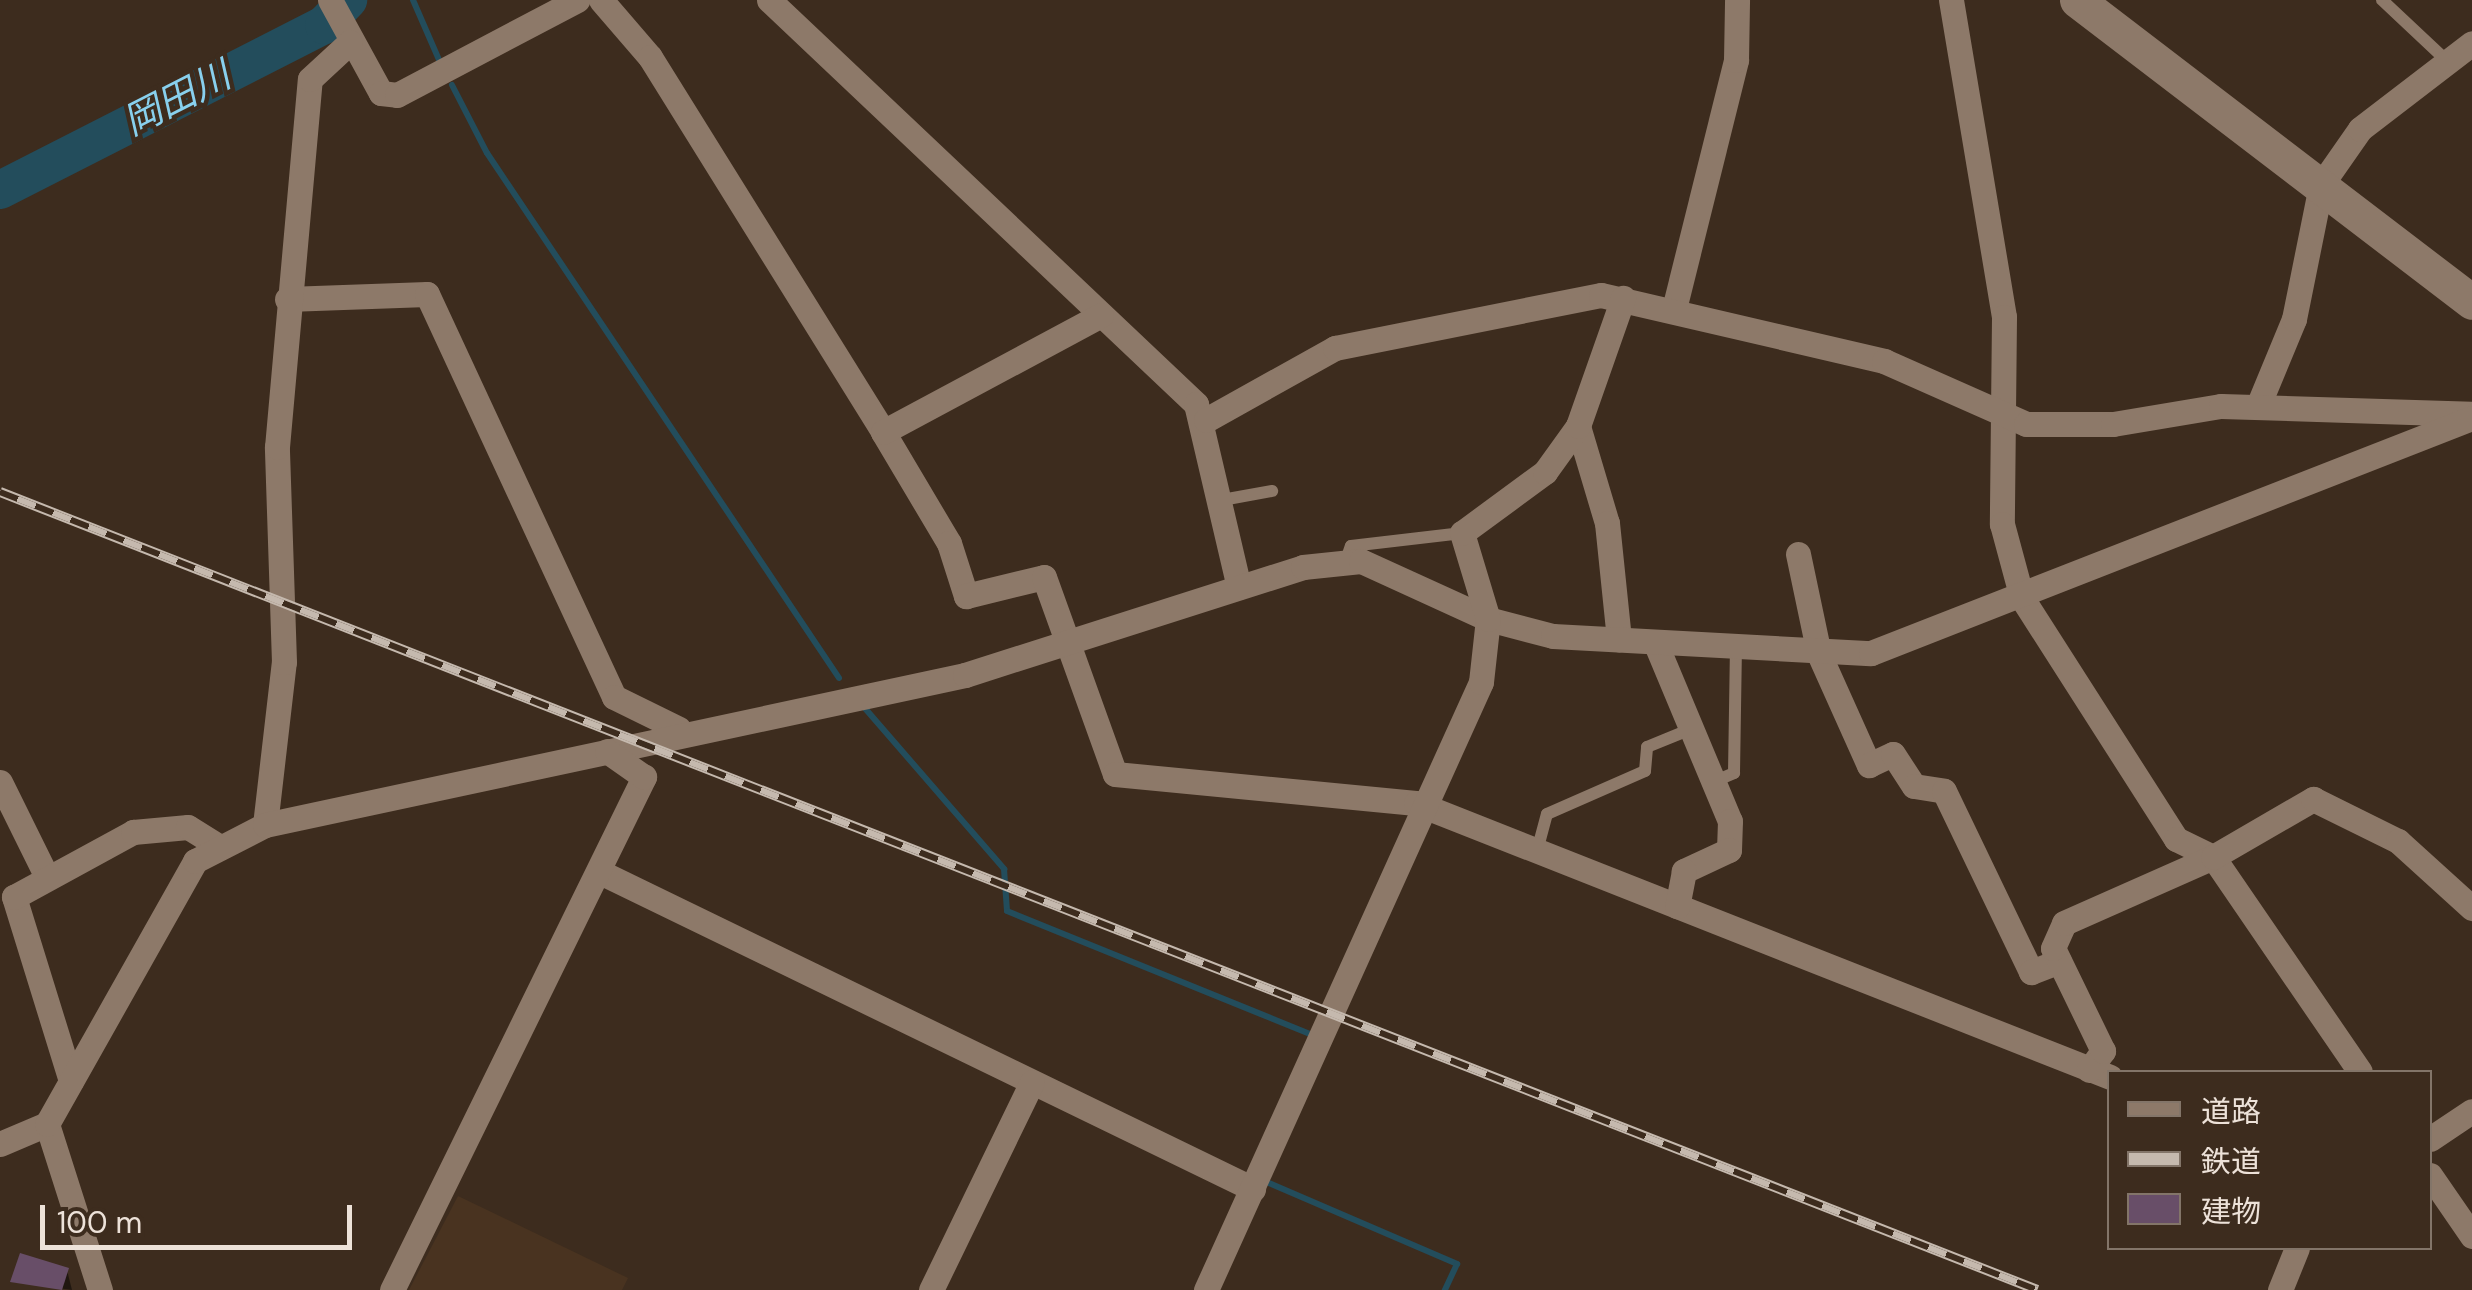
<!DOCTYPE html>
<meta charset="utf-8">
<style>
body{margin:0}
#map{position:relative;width:2472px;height:1290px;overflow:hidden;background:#3d2c1e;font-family:"DM Sans","Noto Sans JP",sans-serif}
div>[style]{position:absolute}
.built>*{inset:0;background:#493320}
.shadow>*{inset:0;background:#0007}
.stream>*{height:6px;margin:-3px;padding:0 3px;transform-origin:3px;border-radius:3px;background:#234d5c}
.river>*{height:38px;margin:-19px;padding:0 19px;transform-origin:19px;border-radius:19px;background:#234d5c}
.building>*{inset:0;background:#684e68}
.lane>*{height:12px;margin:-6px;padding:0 6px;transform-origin:6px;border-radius:6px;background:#8d7969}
.street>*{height:25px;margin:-12.5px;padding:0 12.5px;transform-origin:12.5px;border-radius:12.5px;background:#8d7969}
.secondary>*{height:35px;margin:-17.5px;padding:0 17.5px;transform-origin:17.5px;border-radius:17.5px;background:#8d7969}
.rail>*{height:10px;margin-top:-5px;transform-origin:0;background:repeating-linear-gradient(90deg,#3d2c1e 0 19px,#c5b9ae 0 38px);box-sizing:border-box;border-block:2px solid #c5b9ae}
span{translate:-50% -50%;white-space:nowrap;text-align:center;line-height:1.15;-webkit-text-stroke:9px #3d2c1e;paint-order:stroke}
.water-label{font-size:38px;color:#88d0ee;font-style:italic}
.legend{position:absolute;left:2107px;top:1070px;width:325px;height:180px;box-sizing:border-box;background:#3d2c1e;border:2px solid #837569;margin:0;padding:12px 18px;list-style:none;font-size:30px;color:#ede2d9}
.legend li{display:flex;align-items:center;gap:20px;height:50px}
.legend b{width:50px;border:2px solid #837569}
.scale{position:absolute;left:40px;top:1205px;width:312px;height:45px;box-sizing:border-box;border:5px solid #ede2d9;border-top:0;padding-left:12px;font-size:30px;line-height:35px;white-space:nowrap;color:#ede2d9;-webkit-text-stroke:8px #3d2c1e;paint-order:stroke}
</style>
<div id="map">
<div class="built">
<i style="clip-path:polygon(458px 1196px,628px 1278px,622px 1290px,409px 1290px)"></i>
</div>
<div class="shadow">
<i style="clip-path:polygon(67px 1270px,72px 1290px,13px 1282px)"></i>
</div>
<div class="stream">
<i style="left:413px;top:0;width:68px;rotate:66.5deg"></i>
<i style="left:452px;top:85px;width:76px;rotate:62.8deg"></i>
<i style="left:487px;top:153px;width:632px;rotate:56.16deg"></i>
<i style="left:863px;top:706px;width:216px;rotate:49.1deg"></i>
<i style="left:1004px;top:869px;width:42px;rotate:85.9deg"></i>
<i style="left:1007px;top:911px;width:329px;rotate:22.1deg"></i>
<i style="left:1269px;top:1183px;width:205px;rotate:23.3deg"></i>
<i style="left:1457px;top:1264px;width:29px;rotate:115deg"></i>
</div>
<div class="river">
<i style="left:0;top:190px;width:364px;rotate:-27deg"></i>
<i style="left:324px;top:25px;width:35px;rotate:-46deg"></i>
</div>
<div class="building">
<i style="clip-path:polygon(20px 1253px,69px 1268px,62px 1290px,10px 1282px)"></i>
</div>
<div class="lane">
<i style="left:2382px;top:0;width:89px;rotate:43.2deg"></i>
<i style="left:1222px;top:500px;width:51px;rotate:-10.2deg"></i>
<i style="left:1345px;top:563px;width:18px;rotate:-71deg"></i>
<i style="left:1351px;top:546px;width:112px;rotate:-6.7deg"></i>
<i style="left:1713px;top:782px;width:23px;rotate:-23deg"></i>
<i style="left:1734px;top:773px;width:125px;rotate:-89.1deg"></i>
<i style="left:1537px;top:851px;width:38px;rotate:-75deg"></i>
<i style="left:1547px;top:814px;width:107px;rotate:-23.7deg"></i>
<i style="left:1645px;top:771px;width:24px;rotate:-85deg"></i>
<i style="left:1647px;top:747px;width:48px;rotate:-22.2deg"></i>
</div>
<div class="street">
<i style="left:330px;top:0;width:106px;rotate:61.3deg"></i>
<i style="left:381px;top:93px;width:16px;rotate:7deg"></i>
<i style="left:397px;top:95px;width:204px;rotate:-27.8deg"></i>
<i style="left:601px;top:0;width:75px;rotate:49.3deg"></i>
<i style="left:650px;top:57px;width:441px;rotate:58.1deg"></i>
<i style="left:883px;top:432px;width:129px;rotate:59.3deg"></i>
<i style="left:949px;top:543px;width:56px;rotate:72.2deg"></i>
<i style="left:966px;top:596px;width:80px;rotate:-13.7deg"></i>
<i style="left:1044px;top:577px;width:209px;rotate:70.2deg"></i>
<i style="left:1115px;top:774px;width:302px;rotate:5.5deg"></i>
<i style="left:1416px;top:803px;width:746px;rotate:21.54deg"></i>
<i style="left:769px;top:0;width:588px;rotate:43.41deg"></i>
<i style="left:1196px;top:404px;width:188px;rotate:76.8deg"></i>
<i style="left:1951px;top:0;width:321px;rotate:80.5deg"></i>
<i style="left:2004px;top:317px;width:207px;rotate:90.6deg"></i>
<i style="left:2002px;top:524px;width:77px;rotate:74.9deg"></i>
<i style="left:2022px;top:598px;width:286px;rotate:57.4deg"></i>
<i style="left:2176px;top:839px;width:41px;rotate:25.9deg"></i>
<i style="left:2213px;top:857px;width:260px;rotate:55.6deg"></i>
<i style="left:287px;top:299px;width:140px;rotate:-2deg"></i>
<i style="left:427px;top:294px;width:444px;rotate:65.1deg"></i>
<i style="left:614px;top:697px;width:72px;rotate:26.2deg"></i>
<i style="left:1674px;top:309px;width:257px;rotate:-76deg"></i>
<i style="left:1736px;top:60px;width:60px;rotate:-89deg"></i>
<i style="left:2258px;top:406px;width:94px;rotate:-67.5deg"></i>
<i style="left:2294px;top:319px;width:137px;rotate:-78.6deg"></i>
<i style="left:2321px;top:185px;width:68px;rotate:-55.1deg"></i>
<i style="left:2360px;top:129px;width:141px;rotate:-37.5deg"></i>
<i style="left:1206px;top:420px;width:148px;rotate:-29.2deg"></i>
<i style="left:1335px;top:348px;width:271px;rotate:-11.3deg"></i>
<i style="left:1601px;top:295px;width:291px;rotate:13.1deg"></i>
<i style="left:1884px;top:361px;width:155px;rotate:23.9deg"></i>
<i style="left:2026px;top:424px;width:87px"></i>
<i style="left:2113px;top:424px;width:109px;rotate:-9.5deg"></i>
<i style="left:2221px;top:406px;width:251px;rotate:1.8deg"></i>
<i style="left:1578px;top:426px;width:101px;rotate:73.4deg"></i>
<i style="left:1607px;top:523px;width:117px;rotate:84.1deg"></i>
<i style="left:883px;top:432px;width:247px;rotate:-28.2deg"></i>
<i style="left:1798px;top:554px;width:102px;rotate:78.1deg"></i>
<i style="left:1819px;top:654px;width:122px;rotate:65.8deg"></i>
<i style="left:1869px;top:765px;width:26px;rotate:-25deg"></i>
<i style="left:1893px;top:754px;width:38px;rotate:57deg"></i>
<i style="left:1914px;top:786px;width:30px;rotate:9deg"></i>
<i style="left:1944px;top:791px;width:201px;rotate:64.3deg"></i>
<i style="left:2031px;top:972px;width:30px;rotate:-21deg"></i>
<i style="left:1655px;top:642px;width:194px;rotate:67.3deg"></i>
<i style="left:1730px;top:821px;width:29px;rotate:92deg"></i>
<i style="left:1729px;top:850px;width:50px;rotate:155deg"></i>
<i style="left:1684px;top:871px;width:36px;rotate:101deg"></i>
<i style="left:0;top:782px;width:102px;rotate:63.7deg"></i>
<i style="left:265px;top:825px;width:164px;rotate:-83.4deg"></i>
<i style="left:284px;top:662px;width:215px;rotate:-91.9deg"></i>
<i style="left:277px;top:447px;width:369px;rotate:-84.9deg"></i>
<i style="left:310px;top:79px;width:54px;rotate:-42.8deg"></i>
<i style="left:600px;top:872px;width:726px;rotate:25.89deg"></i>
<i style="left:2089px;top:1070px;width:24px;rotate:-54deg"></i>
<i style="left:2103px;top:1051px;width:114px;rotate:-115.9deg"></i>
<i style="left:2053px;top:948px;width:27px;rotate:-66deg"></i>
<i style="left:2064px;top:923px;width:163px;rotate:-23.9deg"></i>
<i style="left:2213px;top:857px;width:116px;rotate:-30.1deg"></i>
<i style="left:2313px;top:799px;width:95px;rotate:26.3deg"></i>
<i style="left:2398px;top:841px;width:100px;rotate:42.2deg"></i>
<i style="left:71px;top:1081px;width:193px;rotate:-107.2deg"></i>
<i style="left:14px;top:897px;width:136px;rotate:-28.6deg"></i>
<i style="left:133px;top:832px;width:55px;rotate:-5.2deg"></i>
<i style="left:188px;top:827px;width:34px;rotate:32deg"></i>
<i style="left:2430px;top:1139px;width:50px;rotate:-33.7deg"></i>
<i style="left:0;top:1144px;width:51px;rotate:-23.1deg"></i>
<i style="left:2430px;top:1175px;width:74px;rotate:55.5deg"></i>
<i style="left:100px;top:1290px;width:174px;rotate:-107.7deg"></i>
<i style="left:47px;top:1124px;width:302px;rotate:-60.6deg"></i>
<i style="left:195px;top:861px;width:79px;rotate:-27.2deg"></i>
<i style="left:265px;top:825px;width:716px;rotate:-12.09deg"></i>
<i style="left:965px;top:675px;width:355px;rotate:-17.7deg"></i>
<i style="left:1303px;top:567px;width:58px;rotate:-5.9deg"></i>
<i style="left:1361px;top:561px;width:140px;rotate:24.5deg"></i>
<i style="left:1488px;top:619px;width:67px;rotate:14.7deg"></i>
<i style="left:1553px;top:636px;width:318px;rotate:3.1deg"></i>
<i style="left:1871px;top:653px;width:645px;rotate:-21.36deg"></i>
<i style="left:392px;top:1290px;width:572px;rotate:-63.84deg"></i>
<i style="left:644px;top:777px;width:45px;rotate:-144.9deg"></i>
<i style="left:931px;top:1290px;width:231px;rotate:-64.1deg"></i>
<i style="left:1206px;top:1290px;width:667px;rotate:-65.66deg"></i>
<i style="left:1481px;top:682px;width:63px;rotate:-83.7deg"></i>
<i style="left:1488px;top:619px;width:90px;rotate:-106.8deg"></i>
<i style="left:1462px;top:533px;width:103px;rotate:-36.3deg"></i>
<i style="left:1545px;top:472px;width:57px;rotate:-54.3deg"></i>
<i style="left:1578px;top:426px;width:136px;rotate:-70.6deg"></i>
<i style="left:2280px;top:1290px;width:45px;rotate:-68deg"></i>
</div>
<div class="secondary">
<i style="left:2077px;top:0;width:497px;rotate:37.4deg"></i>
</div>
<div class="rail">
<i style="left:0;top:492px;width:2188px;rotate:21.39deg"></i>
</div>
<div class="water-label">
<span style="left:177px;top:99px;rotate:-27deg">岡田川</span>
</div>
<ul class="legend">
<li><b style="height:12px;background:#8d7969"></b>道路</li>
<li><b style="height:12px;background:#c5b9ae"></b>鉄道</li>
<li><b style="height:28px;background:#684e68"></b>建物</li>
</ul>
<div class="scale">100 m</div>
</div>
